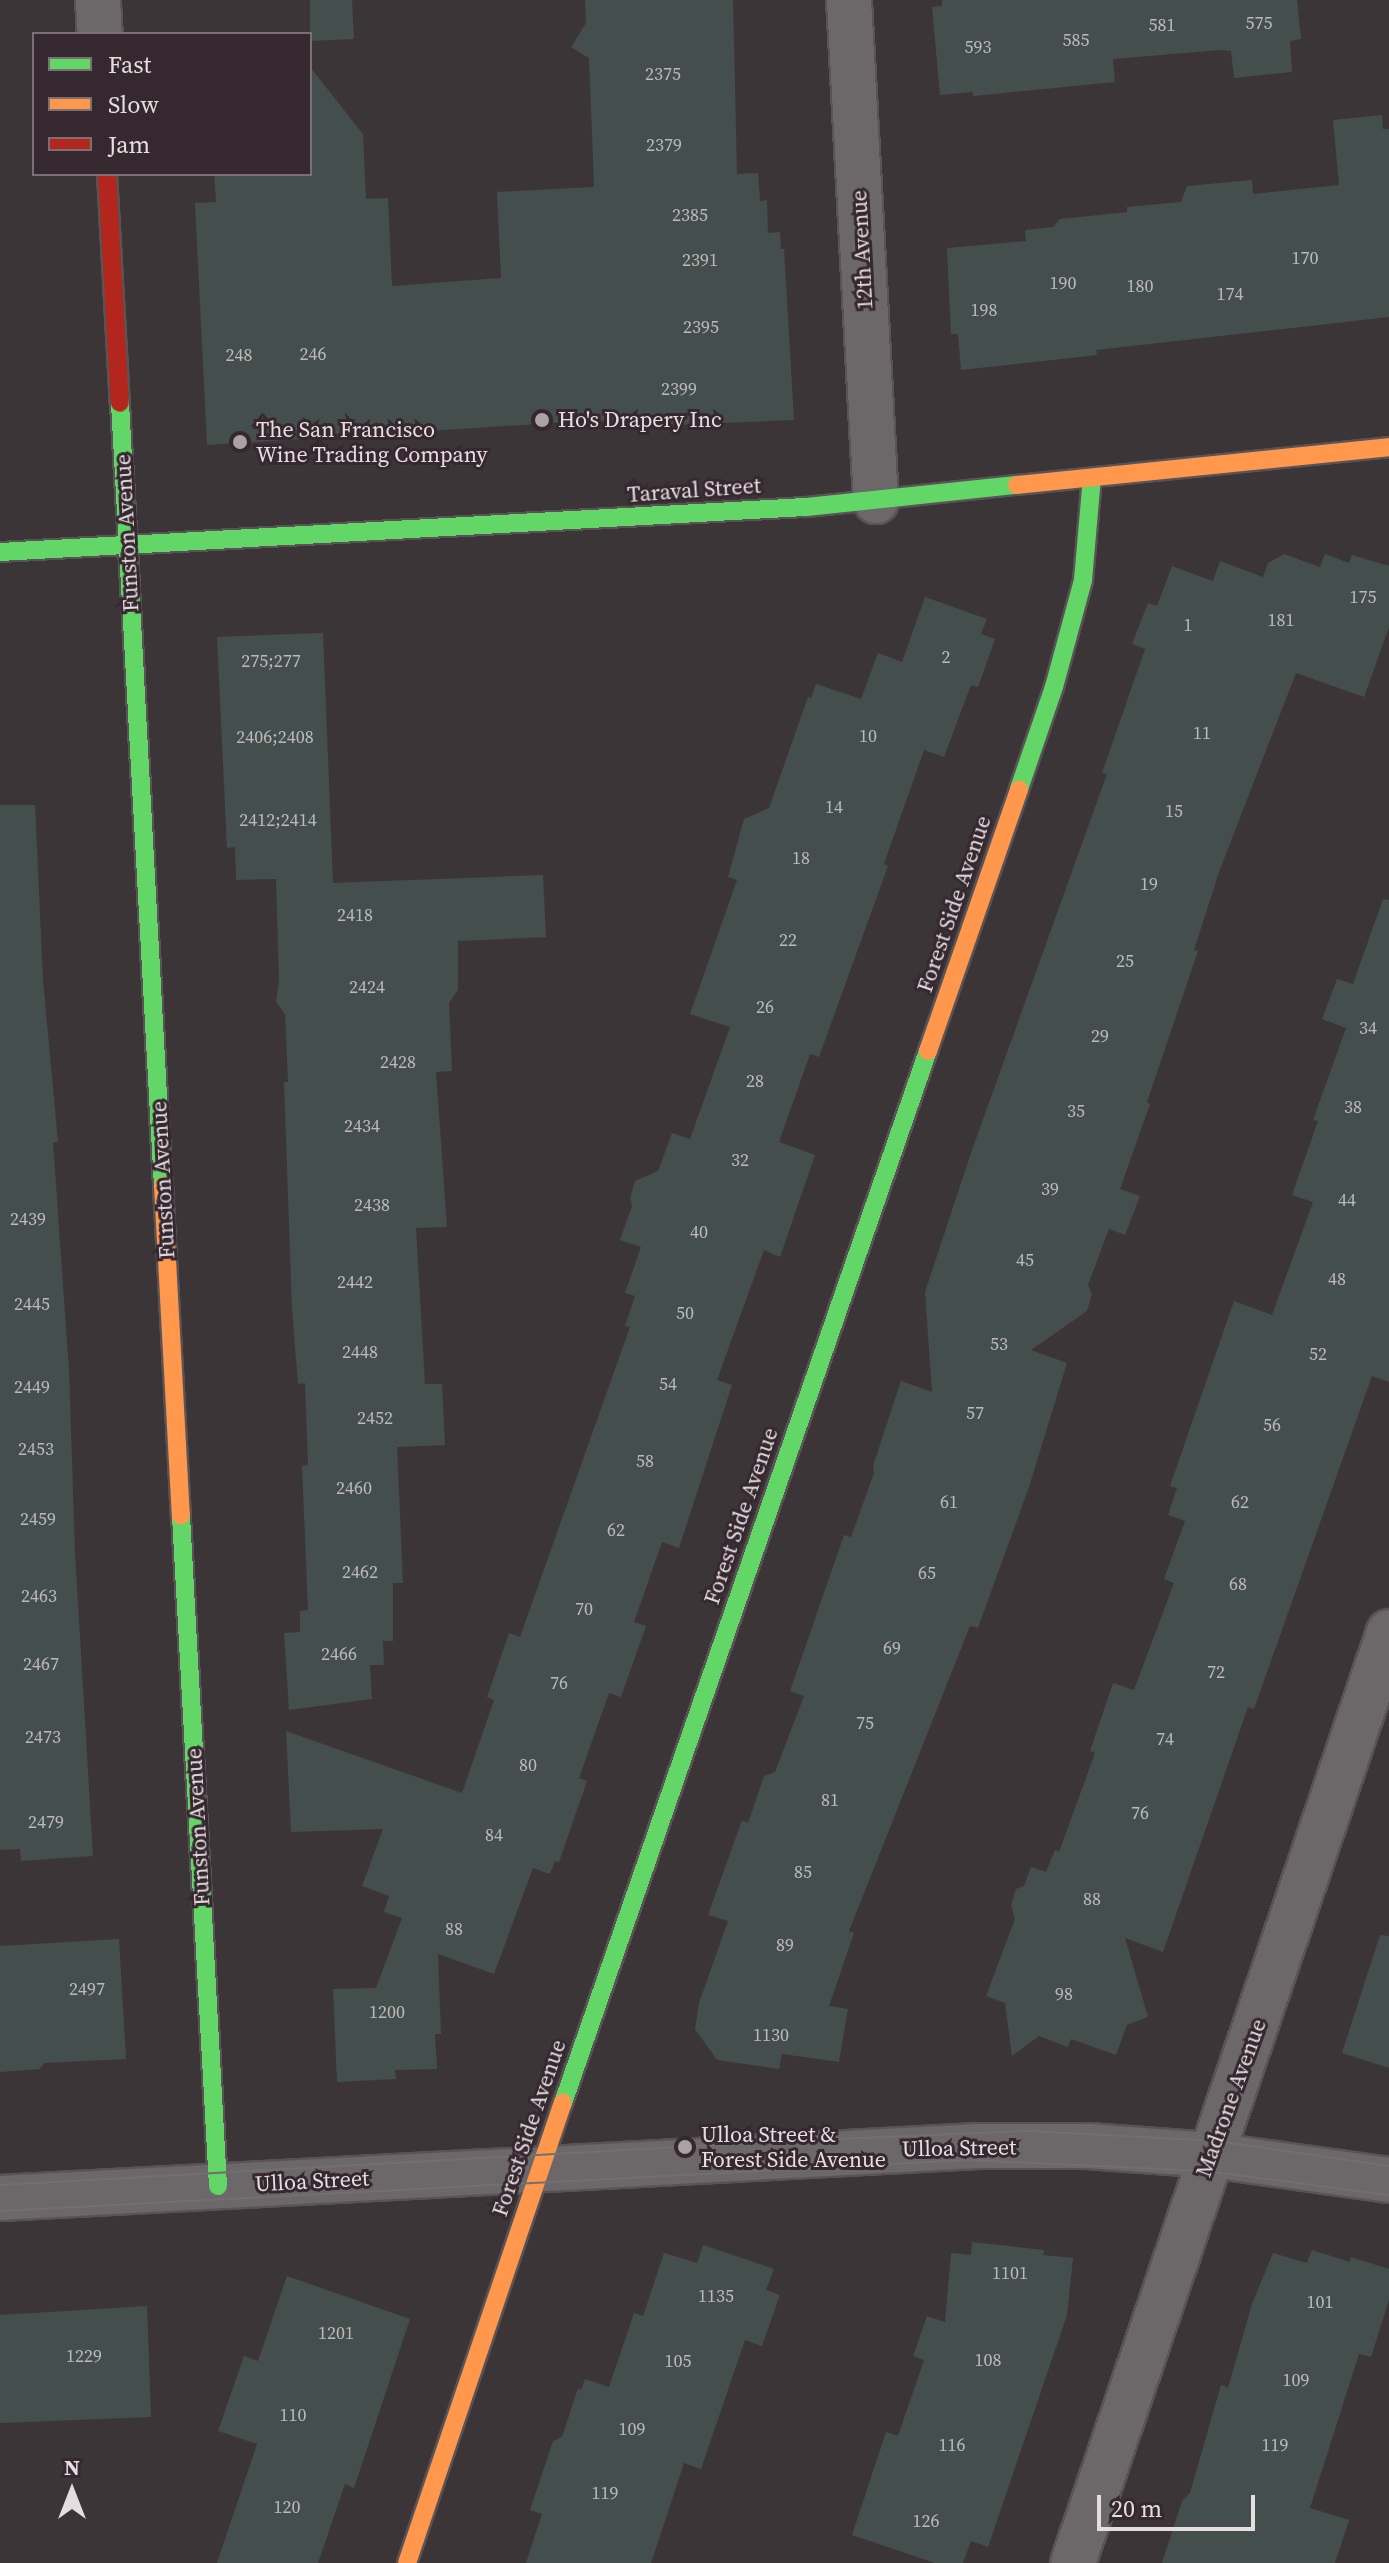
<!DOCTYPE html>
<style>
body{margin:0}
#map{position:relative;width:1389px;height:2563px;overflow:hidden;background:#3c3538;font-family:"Source Serif 4",serif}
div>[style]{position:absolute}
.building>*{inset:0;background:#444e4d}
.roads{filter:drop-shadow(2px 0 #595356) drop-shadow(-2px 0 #595356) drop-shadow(0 2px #595356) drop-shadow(0 -2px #595356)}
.street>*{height:44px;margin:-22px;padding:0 22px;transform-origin:22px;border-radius:22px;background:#6c6769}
.fast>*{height:18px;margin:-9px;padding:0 9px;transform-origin:9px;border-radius:9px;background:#63d668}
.slow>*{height:18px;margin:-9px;padding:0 9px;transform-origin:9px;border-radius:9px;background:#ff974d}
.jam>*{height:18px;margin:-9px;padding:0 9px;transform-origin:9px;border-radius:9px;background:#b3261e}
.tram>*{height:2px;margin:-1px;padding:0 1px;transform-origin:1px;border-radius:1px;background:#736f71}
.dots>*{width:22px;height:22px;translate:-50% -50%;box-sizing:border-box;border:4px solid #35282e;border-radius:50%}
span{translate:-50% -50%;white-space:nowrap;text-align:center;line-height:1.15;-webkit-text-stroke:6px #35282e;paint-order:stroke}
.number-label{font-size:18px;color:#bdb9bb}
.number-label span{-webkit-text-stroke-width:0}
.street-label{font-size:22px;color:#e5dde0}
.poi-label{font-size:22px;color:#e5dde0}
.left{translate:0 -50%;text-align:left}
.legend{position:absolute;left:32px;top:32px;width:280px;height:144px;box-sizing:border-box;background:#35282e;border:2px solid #7b7075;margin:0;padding:10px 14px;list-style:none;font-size:24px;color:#e5dde0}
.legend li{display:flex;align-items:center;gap:16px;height:40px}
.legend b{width:40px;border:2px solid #7b7075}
.north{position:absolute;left:32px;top:2451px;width:80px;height:80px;-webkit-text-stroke:6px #35282e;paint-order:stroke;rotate:0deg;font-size:22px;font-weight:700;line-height:32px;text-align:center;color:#e5dde0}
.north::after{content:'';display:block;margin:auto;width:28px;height:36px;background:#e5dde0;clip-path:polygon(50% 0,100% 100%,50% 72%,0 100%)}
.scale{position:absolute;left:1097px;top:2495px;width:158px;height:36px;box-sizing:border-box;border:4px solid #e5dde0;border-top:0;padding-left:10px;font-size:24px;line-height:28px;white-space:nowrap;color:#e5dde0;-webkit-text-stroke:6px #35282e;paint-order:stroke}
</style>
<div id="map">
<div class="building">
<i style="clip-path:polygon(310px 0,352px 0,354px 39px,310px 41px)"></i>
<i style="clip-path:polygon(585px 0,733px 0,737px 174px,758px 173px,760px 201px,767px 200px,768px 233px,780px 232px,781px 249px,784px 249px,794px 420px,629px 427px,629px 420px,569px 422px,207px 445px,195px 203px,216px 202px,214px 174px,310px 174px,310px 67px,363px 134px,366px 199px,388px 198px,392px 286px,501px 278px,497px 192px,594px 187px,589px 58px,571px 47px,586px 23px)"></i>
<i style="clip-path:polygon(942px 0,1297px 0,1301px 39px,1290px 41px,1292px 72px,1234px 78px,1231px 51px,1221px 50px,1113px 59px,1115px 82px,973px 96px,973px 92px,940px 95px,932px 7px,942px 6px)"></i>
<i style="clip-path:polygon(1382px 115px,1383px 129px,1389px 129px,1389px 317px,1096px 350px,1097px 355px,961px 370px,958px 334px,951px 334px,947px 248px,1026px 241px,1025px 230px,1053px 227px,1060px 219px,1127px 212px,1127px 207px,1181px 202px,1187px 186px,1252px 180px,1253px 194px,1339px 185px,1333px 120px)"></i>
<i style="clip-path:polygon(1284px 554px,1320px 567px,1325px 554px,1349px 563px,1352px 555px,1389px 566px,1389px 627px,1364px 697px,1296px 673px,1219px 872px,1194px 950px,1198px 951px,1147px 1102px,1150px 1104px,1120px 1189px,1140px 1196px,1125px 1235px,1109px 1229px,1088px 1285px,1092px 1294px,1087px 1311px,1031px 1350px,1067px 1363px,1029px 1487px,978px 1628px,970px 1626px,849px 1931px,854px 1933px,829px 2006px,848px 2009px,839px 2062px,782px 2054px,779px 2069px,717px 2060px,695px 2029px,699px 2003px,728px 1921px,708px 1915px,742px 1820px,748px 1823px,764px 1776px,775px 1772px,804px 1696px,790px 1691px,844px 1535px,851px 1537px,874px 1473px,873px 1466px,901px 1381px,932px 1392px,925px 1292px,972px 1150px,1107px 774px,1102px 773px,1145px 649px,1132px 644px,1148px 603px,1157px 606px,1172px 566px,1213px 581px,1220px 561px,1263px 577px,1268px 563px)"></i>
<i style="clip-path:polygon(925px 597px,987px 619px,981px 634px,995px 639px,978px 687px,971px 685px,944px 757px,924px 750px,884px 864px,888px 866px,819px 1057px,810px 1054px,779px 1142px,815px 1155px,780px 1257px,764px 1250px,717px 1380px,732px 1385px,679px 1548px,662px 1542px,634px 1622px,646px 1626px,621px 1697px,609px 1693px,579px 1778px,587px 1781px,559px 1862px,555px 1861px,550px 1874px,533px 1868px,494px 1974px,438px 1954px,441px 2034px,435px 2034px,437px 2069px,395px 2070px,396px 2079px,337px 2082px,333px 1989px,376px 1988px,402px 1918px,384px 1912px,389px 1896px,362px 1886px,383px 1829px,291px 1832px,286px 1731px,462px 1793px,494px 1700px,487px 1697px,509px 1633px,520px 1637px,630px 1327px,625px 1326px,635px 1296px,625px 1293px,641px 1247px,620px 1240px,632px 1206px,630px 1198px,635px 1181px,658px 1171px,672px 1133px,690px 1139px,730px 1027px,690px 1014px,737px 880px,728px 877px,744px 819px,769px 808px,808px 697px,811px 698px,816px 684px,861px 699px,878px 653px,902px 662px)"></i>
<i style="clip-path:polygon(323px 633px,333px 883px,543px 875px,546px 937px,458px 941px,458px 990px,449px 1003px,452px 1071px,436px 1072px,447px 1227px,416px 1228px,425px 1384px,442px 1384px,445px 1445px,397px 1447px,403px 1583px,393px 1583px,393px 1641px,383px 1641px,384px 1665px,370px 1665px,372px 1699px,289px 1710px,284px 1633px,300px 1632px,300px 1611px,308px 1610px,302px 1466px,308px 1465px,305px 1383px,298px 1384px,292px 1309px,284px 1082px,288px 1082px,285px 1014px,276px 1002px,279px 980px,276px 879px,236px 880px,235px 847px,227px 848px,217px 637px)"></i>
<i style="clip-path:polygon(0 805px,35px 805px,43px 980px,58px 1142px,53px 1142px,69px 1370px,75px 1553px,93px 1856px,21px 1861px,20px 1849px,0 1850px)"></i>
<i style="clip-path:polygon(1383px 899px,1389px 900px,1389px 1382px,1372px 1376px,1254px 1709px,1248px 1707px,1163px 1952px,1125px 1938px,1148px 2017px,1127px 2025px,1116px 2055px,1071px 2039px,1068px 2047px,1039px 2036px,1012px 2056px,1005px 2003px,986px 1996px,1015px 1919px,1011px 1905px,1016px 1889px,1024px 1886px,1031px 1867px,1046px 1872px,1055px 1850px,1059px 1852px,1095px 1753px,1090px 1751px,1113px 1683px,1134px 1690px,1174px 1583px,1164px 1579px,1185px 1521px,1168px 1515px,1177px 1488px,1170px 1486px,1234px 1301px,1272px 1315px,1313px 1202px,1292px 1195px,1318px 1121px,1313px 1120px,1346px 1028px,1322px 1019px,1337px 979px,1353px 984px)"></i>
<i style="clip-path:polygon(1380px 1935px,1389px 1936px,1389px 2068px,1342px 2053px)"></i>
<i style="clip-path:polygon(119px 1939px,126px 2059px,44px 2063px,40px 2069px,0 2072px,0 1946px)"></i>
<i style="clip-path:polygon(972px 2242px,1044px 2250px,1043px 2255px,1073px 2258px,1067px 2315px,988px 2547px,971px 2541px,963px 2563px,935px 2563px,852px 2535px,886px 2432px,898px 2436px,924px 2360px,913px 2356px,927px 2316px,945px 2322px,951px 2253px,971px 2255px)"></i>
<i style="clip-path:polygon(703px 2245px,774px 2269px,766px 2290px,780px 2295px,762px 2346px,745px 2340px,701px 2469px,684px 2463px,651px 2563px,526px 2563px,542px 2514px,530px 2510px,553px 2441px,562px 2437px,578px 2388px,581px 2390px,585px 2379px,609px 2387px,634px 2313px,643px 2316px,664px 2253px,697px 2263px)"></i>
<i style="clip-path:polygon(1312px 2250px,1350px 2262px,1351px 2257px,1389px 2269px,1389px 2300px,1371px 2357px,1359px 2354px,1310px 2508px,1349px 2520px,1335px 2563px,1162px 2563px,1182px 2501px,1190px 2493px,1221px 2385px,1228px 2388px,1252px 2304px,1273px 2253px,1307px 2263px)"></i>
<i style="clip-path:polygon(287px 2276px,410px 2319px,354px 2488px,345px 2484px,318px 2563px,217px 2563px,257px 2444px,218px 2431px,244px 2356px,258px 2361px)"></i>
<i style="clip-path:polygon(147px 2306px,151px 2417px,0 2423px,0 2315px)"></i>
</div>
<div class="roads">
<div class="street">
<i style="left:98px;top:0;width:34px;rotate:87deg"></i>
<i style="left:849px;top:0;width:502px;rotate:86.92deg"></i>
<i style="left:0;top:2198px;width:979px;rotate:-3.04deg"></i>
<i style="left:978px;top:2146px;width:110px"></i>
<i style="left:1088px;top:2146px;width:123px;rotate:4.2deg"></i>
<i style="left:1211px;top:2155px;width:180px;rotate:8deg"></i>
<i style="left:1073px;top:2563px;width:983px;rotate:-71.25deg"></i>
</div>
<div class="fast">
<i style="left:120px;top:403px;width:784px;rotate:86.86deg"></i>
<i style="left:0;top:552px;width:807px;rotate:-3.2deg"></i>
<i style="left:806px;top:507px;width:212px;rotate:-6deg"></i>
<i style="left:1019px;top:789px;width:108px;rotate:-71.1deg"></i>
<i style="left:1054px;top:687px;width:111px;rotate:-74.8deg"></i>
<i style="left:1083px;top:580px;width:102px;rotate:-85deg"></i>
<i style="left:181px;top:1516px;width:671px;rotate:86.84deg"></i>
<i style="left:563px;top:2103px;width:1114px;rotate:-70.87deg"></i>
</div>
<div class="slow">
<i style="left:1017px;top:485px;width:374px;rotate:-5.8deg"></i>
<i style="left:928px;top:1051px;width:277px;rotate:-70.8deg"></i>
<i style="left:163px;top:1186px;width:330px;rotate:86.9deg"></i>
<i style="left:407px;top:2563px;width:486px;rotate:-71.3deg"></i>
</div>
<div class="jam">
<i style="left:107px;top:174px;width:229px;rotate:86.8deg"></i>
</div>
</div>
<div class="tram">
<i style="left:0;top:2185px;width:788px;rotate:-3.2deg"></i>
<i style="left:787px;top:2141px;width:240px;rotate:-2.4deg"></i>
<i style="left:1027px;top:2131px;width:190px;rotate:3deg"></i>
<i style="left:1217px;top:2141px;width:174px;rotate:8.3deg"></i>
<i style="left:0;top:2211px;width:970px;rotate:-3.01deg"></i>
<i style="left:969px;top:2160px;width:236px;rotate:2.7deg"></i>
<i style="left:1205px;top:2171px;width:186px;rotate:7.4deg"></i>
</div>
<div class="dots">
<i style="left:542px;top:420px;background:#aaa2a5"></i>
<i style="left:240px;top:442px;background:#aaa2a5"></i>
<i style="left:685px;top:2147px;background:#aaa2a5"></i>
</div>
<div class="number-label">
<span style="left:1259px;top:23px">575</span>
<span style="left:1162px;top:25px">581</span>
<span style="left:1076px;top:40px">585</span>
<span style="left:978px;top:47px">593</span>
<span style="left:663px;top:74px">2375</span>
<span style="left:664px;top:145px">2379</span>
<span style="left:690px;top:215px">2385</span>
<span style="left:1305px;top:258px">170</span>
<span style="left:700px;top:260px">2391</span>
<span style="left:1063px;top:283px">190</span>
<span style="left:1140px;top:286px">180</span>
<span style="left:1230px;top:294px">174</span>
<span style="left:984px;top:310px">198</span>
<span style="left:701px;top:327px">2395</span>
<span style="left:313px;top:354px">246</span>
<span style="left:239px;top:355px">248</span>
<span style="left:679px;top:389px">2399</span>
<span style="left:1363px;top:597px">175</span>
<span style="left:1281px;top:620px">181</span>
<span style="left:1188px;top:625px">1</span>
<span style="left:946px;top:657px">2</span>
<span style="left:271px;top:661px">275;277</span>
<span style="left:1202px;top:733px">11</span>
<span style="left:868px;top:736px">10</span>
<span style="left:275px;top:737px">2406;2408</span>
<span style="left:834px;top:807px">14</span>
<span style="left:1174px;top:811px">15</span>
<span style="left:278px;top:820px">2412;2414</span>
<span style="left:801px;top:858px">18</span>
<span style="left:1149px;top:884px">19</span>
<span style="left:355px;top:915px">2418</span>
<span style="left:788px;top:940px">22</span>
<span style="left:1125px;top:961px">25</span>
<span style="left:367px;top:987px">2424</span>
<span style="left:765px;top:1007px">26</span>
<span style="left:1368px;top:1028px">34</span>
<span style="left:1100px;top:1036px">29</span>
<span style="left:398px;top:1062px">2428</span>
<span style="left:755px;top:1081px">28</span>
<span style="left:1353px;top:1107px">38</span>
<span style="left:1076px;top:1111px">35</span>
<span style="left:362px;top:1126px">2434</span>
<span style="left:740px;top:1160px">32</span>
<span style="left:1050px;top:1189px">39</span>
<span style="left:1347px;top:1200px">44</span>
<span style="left:372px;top:1205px">2438</span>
<span style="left:28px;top:1219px">2439</span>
<span style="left:699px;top:1232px">40</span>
<span style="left:1025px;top:1260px">45</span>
<span style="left:1337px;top:1279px">48</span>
<span style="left:355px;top:1282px">2442</span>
<span style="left:32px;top:1304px">2445</span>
<span style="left:685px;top:1313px">50</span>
<span style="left:999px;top:1344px">53</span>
<span style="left:360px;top:1352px">2448</span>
<span style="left:1318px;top:1354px">52</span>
<span style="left:668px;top:1384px">54</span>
<span style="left:32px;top:1387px">2449</span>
<span style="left:975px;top:1413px">57</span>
<span style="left:375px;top:1418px">2452</span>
<span style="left:1272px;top:1425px">56</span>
<span style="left:36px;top:1449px">2453</span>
<span style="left:645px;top:1461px">58</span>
<span style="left:354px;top:1488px">2460</span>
<span style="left:949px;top:1502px">61</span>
<span style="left:1240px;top:1502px">62</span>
<span style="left:38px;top:1519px">2459</span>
<span style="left:616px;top:1530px">62</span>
<span style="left:360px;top:1572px">2462</span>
<span style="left:927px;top:1573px">65</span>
<span style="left:1238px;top:1584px">68</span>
<span style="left:39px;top:1596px">2463</span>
<span style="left:584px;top:1609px">70</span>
<span style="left:892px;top:1648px">69</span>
<span style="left:339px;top:1654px">2466</span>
<span style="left:41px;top:1664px">2467</span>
<span style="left:1216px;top:1672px">72</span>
<span style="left:559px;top:1683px">76</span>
<span style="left:865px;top:1723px">75</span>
<span style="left:43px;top:1737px">2473</span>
<span style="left:1165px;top:1739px">74</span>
<span style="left:528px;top:1765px">80</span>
<span style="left:830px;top:1800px">81</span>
<span style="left:1140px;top:1813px">76</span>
<span style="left:46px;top:1822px">2479</span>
<span style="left:494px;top:1835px">84</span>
<span style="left:803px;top:1872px">85</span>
<span style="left:1092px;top:1899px">88</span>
<span style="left:454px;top:1929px">88</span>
<span style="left:785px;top:1945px">89</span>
<span style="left:87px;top:1989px">2497</span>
<span style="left:1064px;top:1994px">98</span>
<span style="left:387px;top:2012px">1200</span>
<span style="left:771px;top:2035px">1130</span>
<span style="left:1010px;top:2273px">1101</span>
<span style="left:716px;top:2296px">1135</span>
<span style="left:1320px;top:2302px">101</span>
<span style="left:336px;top:2333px">1201</span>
<span style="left:84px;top:2356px">1229</span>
<span style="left:988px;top:2360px">108</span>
<span style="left:678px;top:2361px">105</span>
<span style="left:1296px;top:2380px">109</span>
<span style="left:293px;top:2415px">110</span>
<span style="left:632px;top:2429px">109</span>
<span style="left:952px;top:2445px">116</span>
<span style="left:1275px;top:2445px">119</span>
<span style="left:605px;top:2493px">119</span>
<span style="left:287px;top:2507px">120</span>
<span style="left:926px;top:2521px">126</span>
</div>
<div class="street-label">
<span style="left:862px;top:250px;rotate:-93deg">12th Avenue</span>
<span style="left:694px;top:490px;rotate:-4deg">Taraval Street</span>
<span style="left:127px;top:533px;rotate:-93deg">Funston Avenue</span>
<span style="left:954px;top:904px;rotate:-71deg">Forest Side Avenue</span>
<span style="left:163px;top:1180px;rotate:-93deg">Funston Avenue</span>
<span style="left:741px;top:1516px;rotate:-71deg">Forest Side Avenue</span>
<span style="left:198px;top:1827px;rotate:-93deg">Funston Avenue</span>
<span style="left:1231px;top:2098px;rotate:-70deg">Madrone Avenue</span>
<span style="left:529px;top:2128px;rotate:-71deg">Forest Side Avenue</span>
<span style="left:959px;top:2148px;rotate:-1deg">Ulloa Street</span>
<span style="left:312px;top:2181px;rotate:-3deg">Ulloa Street</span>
</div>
<div class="poi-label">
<span class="left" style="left:558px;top:420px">Ho's Drapery Inc</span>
<span class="left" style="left:256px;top:442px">The San Francisco<br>Wine Trading Company</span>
<span class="left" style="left:701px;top:2147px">Ulloa Street &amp;<br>Forest Side Avenue</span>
</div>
<ul class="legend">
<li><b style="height:10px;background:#63d668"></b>Fast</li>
<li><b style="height:10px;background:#ff974d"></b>Slow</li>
<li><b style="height:10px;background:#b3261e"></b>Jam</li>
</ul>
<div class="north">N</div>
<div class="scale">20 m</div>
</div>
